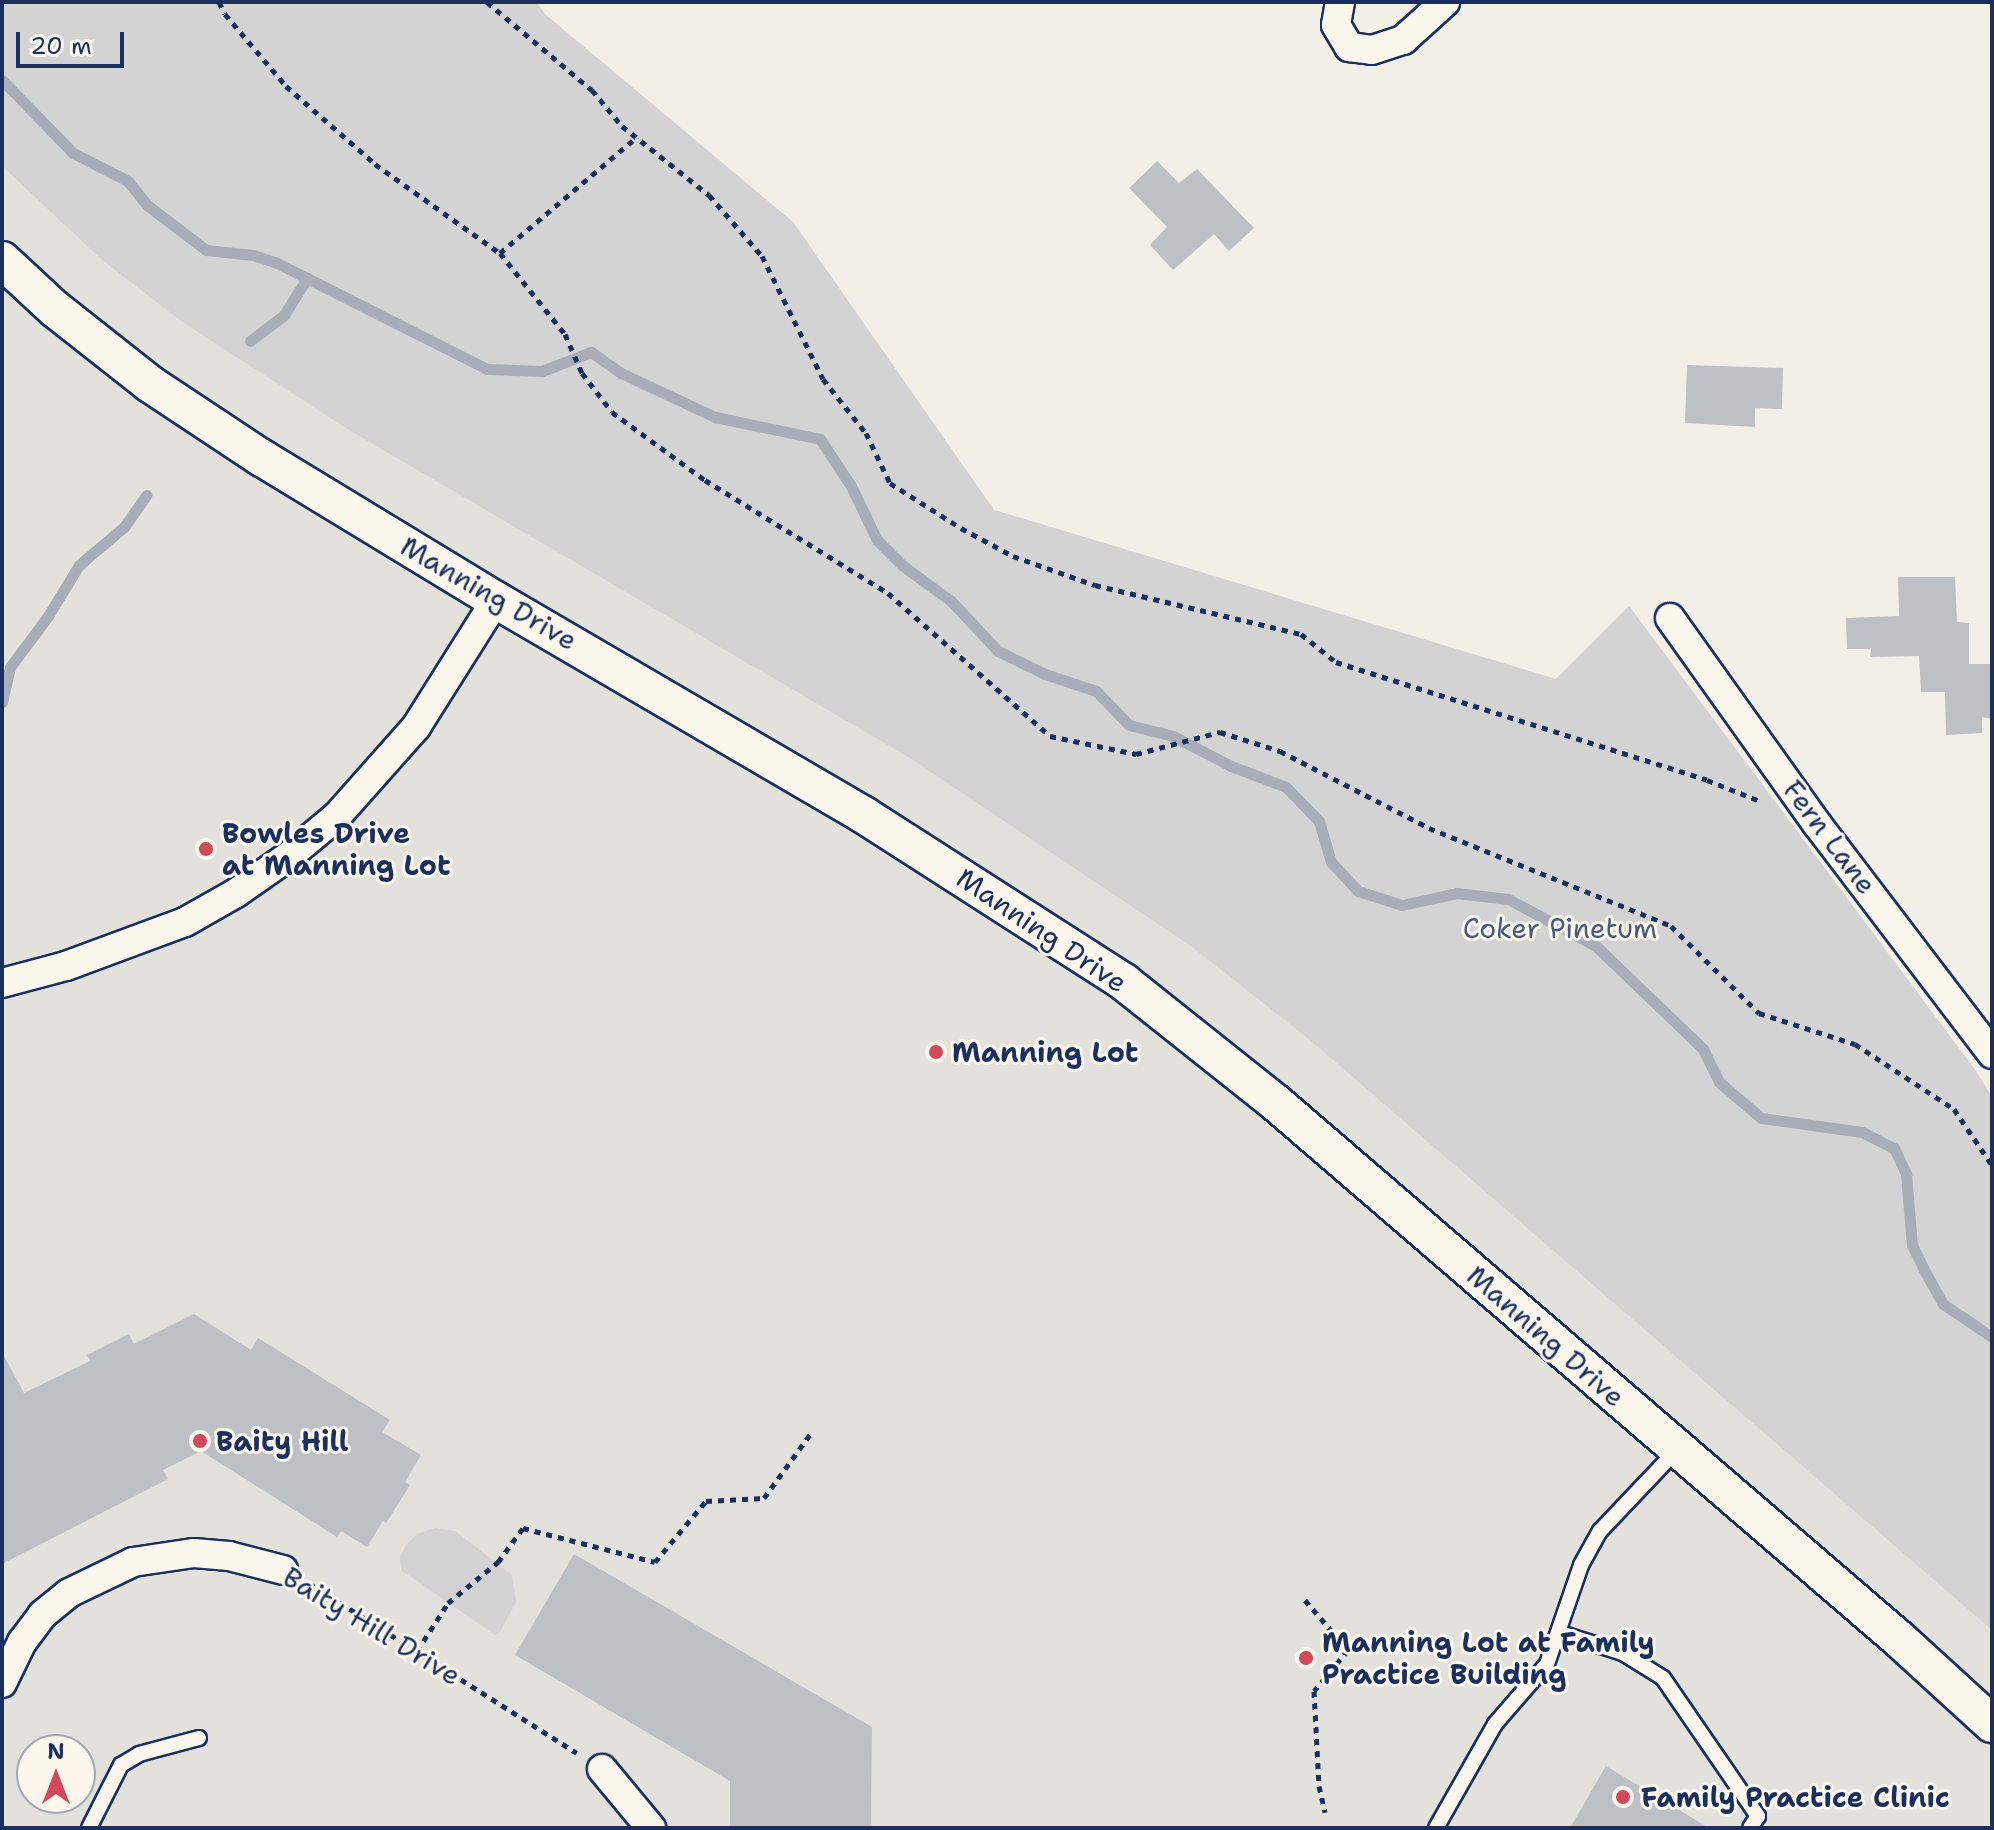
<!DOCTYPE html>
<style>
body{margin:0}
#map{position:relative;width:1994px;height:1830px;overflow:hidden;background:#f2efe6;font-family:"Shantell Sans",sans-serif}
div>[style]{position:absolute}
.built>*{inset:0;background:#e2e1dc}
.green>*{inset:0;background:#d2d3d2}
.stream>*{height:11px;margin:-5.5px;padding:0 5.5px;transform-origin:5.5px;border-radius:5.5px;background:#a9adb7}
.building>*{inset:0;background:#bdc0c4}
.path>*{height:5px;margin-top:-2.5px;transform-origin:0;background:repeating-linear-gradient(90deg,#1b2f5e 0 6px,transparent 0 12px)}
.roads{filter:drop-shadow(2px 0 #1b2f5e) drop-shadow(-2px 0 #1b2f5e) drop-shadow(0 2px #1b2f5e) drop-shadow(0 -2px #1b2f5e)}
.service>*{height:14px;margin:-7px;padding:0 7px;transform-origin:7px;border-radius:7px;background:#fbf7ec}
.minor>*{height:28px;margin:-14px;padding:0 14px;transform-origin:14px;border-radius:14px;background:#fbf7ec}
.tertiary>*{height:36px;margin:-18px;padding:0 18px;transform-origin:18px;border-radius:18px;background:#fbf7ec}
.dots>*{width:22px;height:22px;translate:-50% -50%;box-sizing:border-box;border:4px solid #fbf7ec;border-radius:50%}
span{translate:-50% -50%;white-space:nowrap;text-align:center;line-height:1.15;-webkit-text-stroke:6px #fbf7ec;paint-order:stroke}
.street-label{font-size:28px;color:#1b2f5e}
.poi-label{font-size:28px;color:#1b2f5e;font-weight:700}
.left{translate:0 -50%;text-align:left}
.park-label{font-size:28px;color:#49587b}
.frame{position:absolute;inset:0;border:4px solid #1b2f5e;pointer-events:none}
.north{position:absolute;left:16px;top:1734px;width:80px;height:80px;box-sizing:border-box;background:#fbf7ec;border:2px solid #a1a7b3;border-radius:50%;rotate:0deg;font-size:22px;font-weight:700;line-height:32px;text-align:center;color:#1b2f5e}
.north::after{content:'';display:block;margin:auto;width:28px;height:36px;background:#d1495b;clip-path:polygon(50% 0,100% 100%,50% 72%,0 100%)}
.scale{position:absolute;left:16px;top:32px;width:108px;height:36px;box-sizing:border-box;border:4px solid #1b2f5e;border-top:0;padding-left:10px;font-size:24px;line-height:28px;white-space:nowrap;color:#1b2f5e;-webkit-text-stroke:6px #fbf7ec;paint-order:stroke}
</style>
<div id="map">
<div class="built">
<i style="clip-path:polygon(evenodd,2px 2px,536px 2px,546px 15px,793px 222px,994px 510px,1556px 679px,1629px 606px,1976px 1071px,1992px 1097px,1992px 1828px,2px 1828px,2px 2px,32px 1750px,80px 1750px,80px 1798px,32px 1798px,32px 1750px)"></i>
</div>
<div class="green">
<i style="clip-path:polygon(2px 2px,536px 2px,546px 15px,793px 222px,994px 510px,1556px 679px,1629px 606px,1976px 1071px,1992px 1097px,1992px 1630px,1310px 1040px,1191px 946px,910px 758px,349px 430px,181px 321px,101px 259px,2px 166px)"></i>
<i style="clip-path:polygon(435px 1528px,455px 1531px,512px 1575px,516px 1602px,500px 1632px,495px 1635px,401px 1570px,400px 1557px,406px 1545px,417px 1534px)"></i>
</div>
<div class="stream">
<i style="left:2px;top:80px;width:102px;rotate:45.8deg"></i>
<i style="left:73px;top:153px;width:62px;rotate:27deg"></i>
<i style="left:128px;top:181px;width:31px;rotate:52deg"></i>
<i style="left:147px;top:205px;width:74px;rotate:37.3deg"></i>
<i style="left:206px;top:250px;width:47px;rotate:6.1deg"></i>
<i style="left:253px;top:255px;width:25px;rotate:18deg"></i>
<i style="left:277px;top:263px;width:235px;rotate:26.8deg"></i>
<i style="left:487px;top:369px;width:55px;rotate:2.1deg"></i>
<i style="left:542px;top:371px;width:53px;rotate:-21.2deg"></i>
<i style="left:591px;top:352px;width:37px;rotate:35deg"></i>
<i style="left:621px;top:373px;width:104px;rotate:25.1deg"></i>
<i style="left:715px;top:417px;width:107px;rotate:11.8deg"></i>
<i style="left:820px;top:439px;width:56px;rotate:56.6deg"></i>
<i style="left:851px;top:486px;width:60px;rotate:64.3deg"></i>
<i style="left:877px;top:540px;width:35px;rotate:45deg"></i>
<i style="left:902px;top:565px;width:61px;rotate:36.3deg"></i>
<i style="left:951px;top:601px;width:69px;rotate:46.8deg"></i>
<i style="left:998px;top:651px;width:52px;rotate:26.1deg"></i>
<i style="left:1045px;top:674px;width:54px;rotate:18.4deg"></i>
<i style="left:1096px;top:691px;width:47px;rotate:45.9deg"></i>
<i style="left:1129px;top:725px;width:45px;rotate:14deg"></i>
<i style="left:1173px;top:736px;width:65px;rotate:27.3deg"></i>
<i style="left:1231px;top:766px;width:59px;rotate:20.9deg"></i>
<i style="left:1286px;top:787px;width:47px;rotate:45.9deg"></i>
<i style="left:1319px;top:821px;width:43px;rotate:73.7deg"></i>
<i style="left:1331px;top:862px;width:40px;rotate:47deg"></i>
<i style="left:1358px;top:891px;width:46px;rotate:17.7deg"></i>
<i style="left:1402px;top:905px;width:56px;rotate:-12.3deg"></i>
<i style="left:1457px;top:893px;width:51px;rotate:6.7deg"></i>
<i style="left:1508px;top:899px;width:100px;rotate:28.1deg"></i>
<i style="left:1596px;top:946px;width:149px;rotate:43.9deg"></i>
<i style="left:1703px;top:1049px;width:37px;rotate:64deg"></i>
<i style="left:1719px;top:1082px;width:55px;rotate:40.6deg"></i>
<i style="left:1761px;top:1118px;width:102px;rotate:7.9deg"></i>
<i style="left:1862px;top:1132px;width:36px;rotate:27deg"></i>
<i style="left:1894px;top:1148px;width:29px;rotate:65deg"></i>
<i style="left:1906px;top:1174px;width:71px;rotate:85.2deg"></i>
<i style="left:1912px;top:1245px;width:25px;rotate:64deg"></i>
<i style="left:1923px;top:1268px;width:41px;rotate:60.9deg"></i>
<i style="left:1943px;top:1304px;width:59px;rotate:34deg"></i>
<i style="left:250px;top:341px;width:43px;rotate:-37.4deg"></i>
<i style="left:284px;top:315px;width:44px;rotate:-58.1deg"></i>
<i style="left:2px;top:702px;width:36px;rotate:-77deg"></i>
<i style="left:10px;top:667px;width:64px;rotate:-53.3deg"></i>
<i style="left:48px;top:616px;width:60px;rotate:-58.7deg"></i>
<i style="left:79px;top:565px;width:59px;rotate:-40.2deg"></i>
<i style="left:124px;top:527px;width:39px;rotate:-55deg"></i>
</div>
<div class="building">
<i style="clip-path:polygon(1157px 161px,1179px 183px,1197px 169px,1254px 228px,1229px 251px,1214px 234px,1173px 270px,1150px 245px,1167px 227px,1129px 188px)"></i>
<i style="clip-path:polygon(1687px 365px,1783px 368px,1782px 409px,1755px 408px,1755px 427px,1685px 423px)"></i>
<i style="clip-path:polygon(1898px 577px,1955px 577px,1957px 622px,1969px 623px,1969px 664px,1991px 664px,1992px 719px,1982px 717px,1982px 733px,1946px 735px,1945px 692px,1921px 692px,1919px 656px,1870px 657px,1871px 649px,1847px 649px,1846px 618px,1899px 616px)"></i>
<i style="clip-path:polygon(194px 1314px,251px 1350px,258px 1338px,390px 1420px,382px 1432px,421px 1455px,405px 1482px,410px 1485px,386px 1523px,383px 1521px,367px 1547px,341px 1531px,337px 1537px,201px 1451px,163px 1470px,168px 1479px,2px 1564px,2px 1352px,24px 1393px,90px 1361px,87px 1355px,129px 1334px,134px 1344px)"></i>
<i style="clip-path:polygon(574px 1554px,872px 1727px,871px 1828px,730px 1828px,730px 1781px,515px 1655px)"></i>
<i style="clip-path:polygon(1606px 1766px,1709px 1828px,1570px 1828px)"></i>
</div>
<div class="path">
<i style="left:219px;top:2px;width:13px;rotate:63deg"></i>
<i style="left:225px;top:14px;width:94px;rotate:49.7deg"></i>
<i style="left:286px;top:86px;width:118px;rotate:41.2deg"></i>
<i style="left:375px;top:164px;width:153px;rotate:35.5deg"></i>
<i style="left:500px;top:253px;width:104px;rotate:51.3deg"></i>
<i style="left:565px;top:334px;width:43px;rotate:66.4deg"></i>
<i style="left:582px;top:373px;width:49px;rotate:52.4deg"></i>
<i style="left:612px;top:412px;width:115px;rotate:36.2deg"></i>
<i style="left:705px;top:480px;width:215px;rotate:31.7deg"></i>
<i style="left:888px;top:593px;width:216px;rotate:41.4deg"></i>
<i style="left:1050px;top:736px;width:88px;rotate:11.8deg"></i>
<i style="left:1136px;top:754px;width:87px;rotate:-14.7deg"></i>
<i style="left:1220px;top:732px;width:63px;rotate:17.6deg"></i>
<i style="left:1280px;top:751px;width:168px;rotate:27.3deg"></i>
<i style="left:1429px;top:828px;width:261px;rotate:22deg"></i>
<i style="left:1671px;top:926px;width:124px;rotate:44.7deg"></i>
<i style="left:1759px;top:1013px;width:101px;rotate:17.9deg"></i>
<i style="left:1855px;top:1044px;width:118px;rotate:33.3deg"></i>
<i style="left:1954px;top:1109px;width:68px;rotate:55.8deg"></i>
<i style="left:487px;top:2px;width:137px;rotate:40deg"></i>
<i style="left:592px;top:90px;width:47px;rotate:50.2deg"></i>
<i style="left:622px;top:126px;width:111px;rotate:38.4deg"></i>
<i style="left:709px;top:195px;width:81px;rotate:49deg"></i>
<i style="left:762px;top:256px;width:137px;rotate:63.6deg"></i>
<i style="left:823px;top:379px;width:69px;rotate:51.5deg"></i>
<i style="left:866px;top:433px;width:55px;rotate:64.4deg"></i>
<i style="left:890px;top:483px;width:84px;rotate:32.4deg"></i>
<i style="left:961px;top:528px;width:59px;rotate:28.3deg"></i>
<i style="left:1013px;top:556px;width:87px;rotate:19.5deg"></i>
<i style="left:1095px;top:585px;width:212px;rotate:13.4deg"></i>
<i style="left:1301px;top:634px;width:45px;rotate:38.7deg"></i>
<i style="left:1336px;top:662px;width:389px;rotate:17.6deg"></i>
<i style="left:1707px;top:780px;width:57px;rotate:21.6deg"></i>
<i style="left:500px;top:253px;width:180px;rotate:-40.3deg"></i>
<i style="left:309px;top:1583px;width:317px;rotate:32.4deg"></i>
<i style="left:1305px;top:1600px;width:66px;rotate:49.3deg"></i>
<i style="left:1348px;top:1650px;width:53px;rotate:129.7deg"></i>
<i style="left:1314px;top:1691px;width:95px;rotate:87deg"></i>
<i style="left:1319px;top:1786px;width:27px;rotate:77deg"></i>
<i style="left:417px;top:1651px;width:57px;rotate:-57.1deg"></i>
<i style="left:448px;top:1603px;width:65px;rotate:-39.4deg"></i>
<i style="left:498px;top:1562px;width:42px;rotate:-53.7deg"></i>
<i style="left:523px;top:1528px;width:136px;rotate:14.4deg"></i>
<i style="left:655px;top:1562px;width:80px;rotate:-50.1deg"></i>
<i style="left:706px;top:1501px;width:58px;rotate:-3deg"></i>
<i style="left:764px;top:1498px;width:80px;rotate:-54.1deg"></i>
</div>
<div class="roads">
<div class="service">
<i style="left:1560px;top:1633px;width:66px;rotate:17.6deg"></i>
<i style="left:1623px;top:1653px;width:47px;rotate:32deg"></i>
<i style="left:1663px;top:1678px;width:168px;rotate:55.5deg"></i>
<i style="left:1758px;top:1816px;width:14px;rotate:124deg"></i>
<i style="left:89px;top:1828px;width:71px;rotate:-63.1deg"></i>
<i style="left:121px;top:1765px;width:21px;rotate:-31deg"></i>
<i style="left:139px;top:1754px;width:62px;rotate:-14.9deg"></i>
<i style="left:1436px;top:1828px;width:120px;rotate:-60.4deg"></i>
<i style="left:1495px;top:1724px;width:79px;rotate:-49.1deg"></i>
<i style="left:1547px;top:1664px;width:105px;rotate:-71deg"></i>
<i style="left:1581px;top:1565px;width:39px;rotate:-61deg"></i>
<i style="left:1600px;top:1531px;width:112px;rotate:-46.5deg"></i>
</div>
<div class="minor">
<i style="left:1340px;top:2px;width:23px;rotate:100deg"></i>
<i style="left:1336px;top:25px;width:26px;rotate:59deg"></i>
<i style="left:1349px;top:47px;width:23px;rotate:7deg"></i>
<i style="left:1372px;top:50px;width:33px;rotate:-18deg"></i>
<i style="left:1403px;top:40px;width:57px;rotate:-42.1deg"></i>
<i style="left:1670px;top:618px;width:253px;rotate:54.5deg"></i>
<i style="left:1817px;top:824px;width:289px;rotate:52.7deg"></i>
<i style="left:2px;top:983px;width:66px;rotate:-14.9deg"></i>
<i style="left:66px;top:966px;width:127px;rotate:-20.3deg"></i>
<i style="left:185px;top:922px;width:59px;rotate:-29.6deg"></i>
<i style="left:236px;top:893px;width:65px;rotate:-34.9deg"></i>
<i style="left:289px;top:856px;width:62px;rotate:-39.8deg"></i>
<i style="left:337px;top:816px;width:119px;rotate:-48.4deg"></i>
<i style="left:416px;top:727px;width:150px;rotate:-57.8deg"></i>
<i style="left:2px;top:1683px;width:46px;rotate:-64deg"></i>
<i style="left:22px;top:1642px;width:34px;rotate:-53deg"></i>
<i style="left:42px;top:1615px;width:35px;rotate:-39deg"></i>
<i style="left:69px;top:1593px;width:71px;rotate:-25.8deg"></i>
<i style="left:133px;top:1562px;width:62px;rotate:-8.4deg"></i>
<i style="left:194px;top:1553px;width:35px;rotate:5deg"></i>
<i style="left:229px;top:1556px;width:56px;rotate:14.5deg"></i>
<i style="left:602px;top:1769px;width:77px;rotate:50.3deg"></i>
</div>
<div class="tertiary">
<i style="left:2px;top:260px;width:72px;rotate:42.8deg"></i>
<i style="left:55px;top:309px;width:121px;rotate:38.3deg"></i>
<i style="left:150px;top:384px;width:134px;rotate:33.5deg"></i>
<i style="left:262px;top:458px;width:274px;rotate:31.3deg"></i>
<i style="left:496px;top:600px;width:426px;rotate:30.3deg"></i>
<i style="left:864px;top:815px;width:309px;rotate:32.7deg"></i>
<i style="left:1124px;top:982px;width:194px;rotate:38.5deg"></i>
<i style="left:1276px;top:1103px;width:822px;rotate:40.71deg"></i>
<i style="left:1899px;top:1639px;width:126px;rotate:42.4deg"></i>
</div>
</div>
<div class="dots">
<i style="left:206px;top:849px;background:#d1495b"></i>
<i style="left:936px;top:1052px;background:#d1495b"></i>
<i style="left:200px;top:1441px;background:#d1495b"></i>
<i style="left:1306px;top:1658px;background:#d1495b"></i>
<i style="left:1623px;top:1797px;background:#d1495b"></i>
</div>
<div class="street-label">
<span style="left:489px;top:593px;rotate:30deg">Manning Drive</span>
<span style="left:1830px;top:837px;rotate:53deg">Fern Lane</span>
<span style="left:1042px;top:930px;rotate:34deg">Manning Drive</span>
<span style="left:1546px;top:1336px;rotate:41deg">Manning Drive</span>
<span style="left:372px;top:1626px;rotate:31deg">Baity Hill Drive</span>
</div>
<div class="poi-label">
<span class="left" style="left:222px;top:849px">Bowles Drive<br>at Manning Lot</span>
<span class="left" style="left:952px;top:1052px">Manning Lot</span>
<span class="left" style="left:216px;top:1441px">Baity Hill</span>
<span class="left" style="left:1322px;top:1658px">Manning Lot at Family<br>Practice Building</span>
<span class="left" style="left:1641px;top:1797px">Family Practice Clinic</span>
</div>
<div class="park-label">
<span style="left:1560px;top:928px">Coker Pinetum</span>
</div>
<div class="frame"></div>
<div class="north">N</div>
<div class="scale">20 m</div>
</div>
